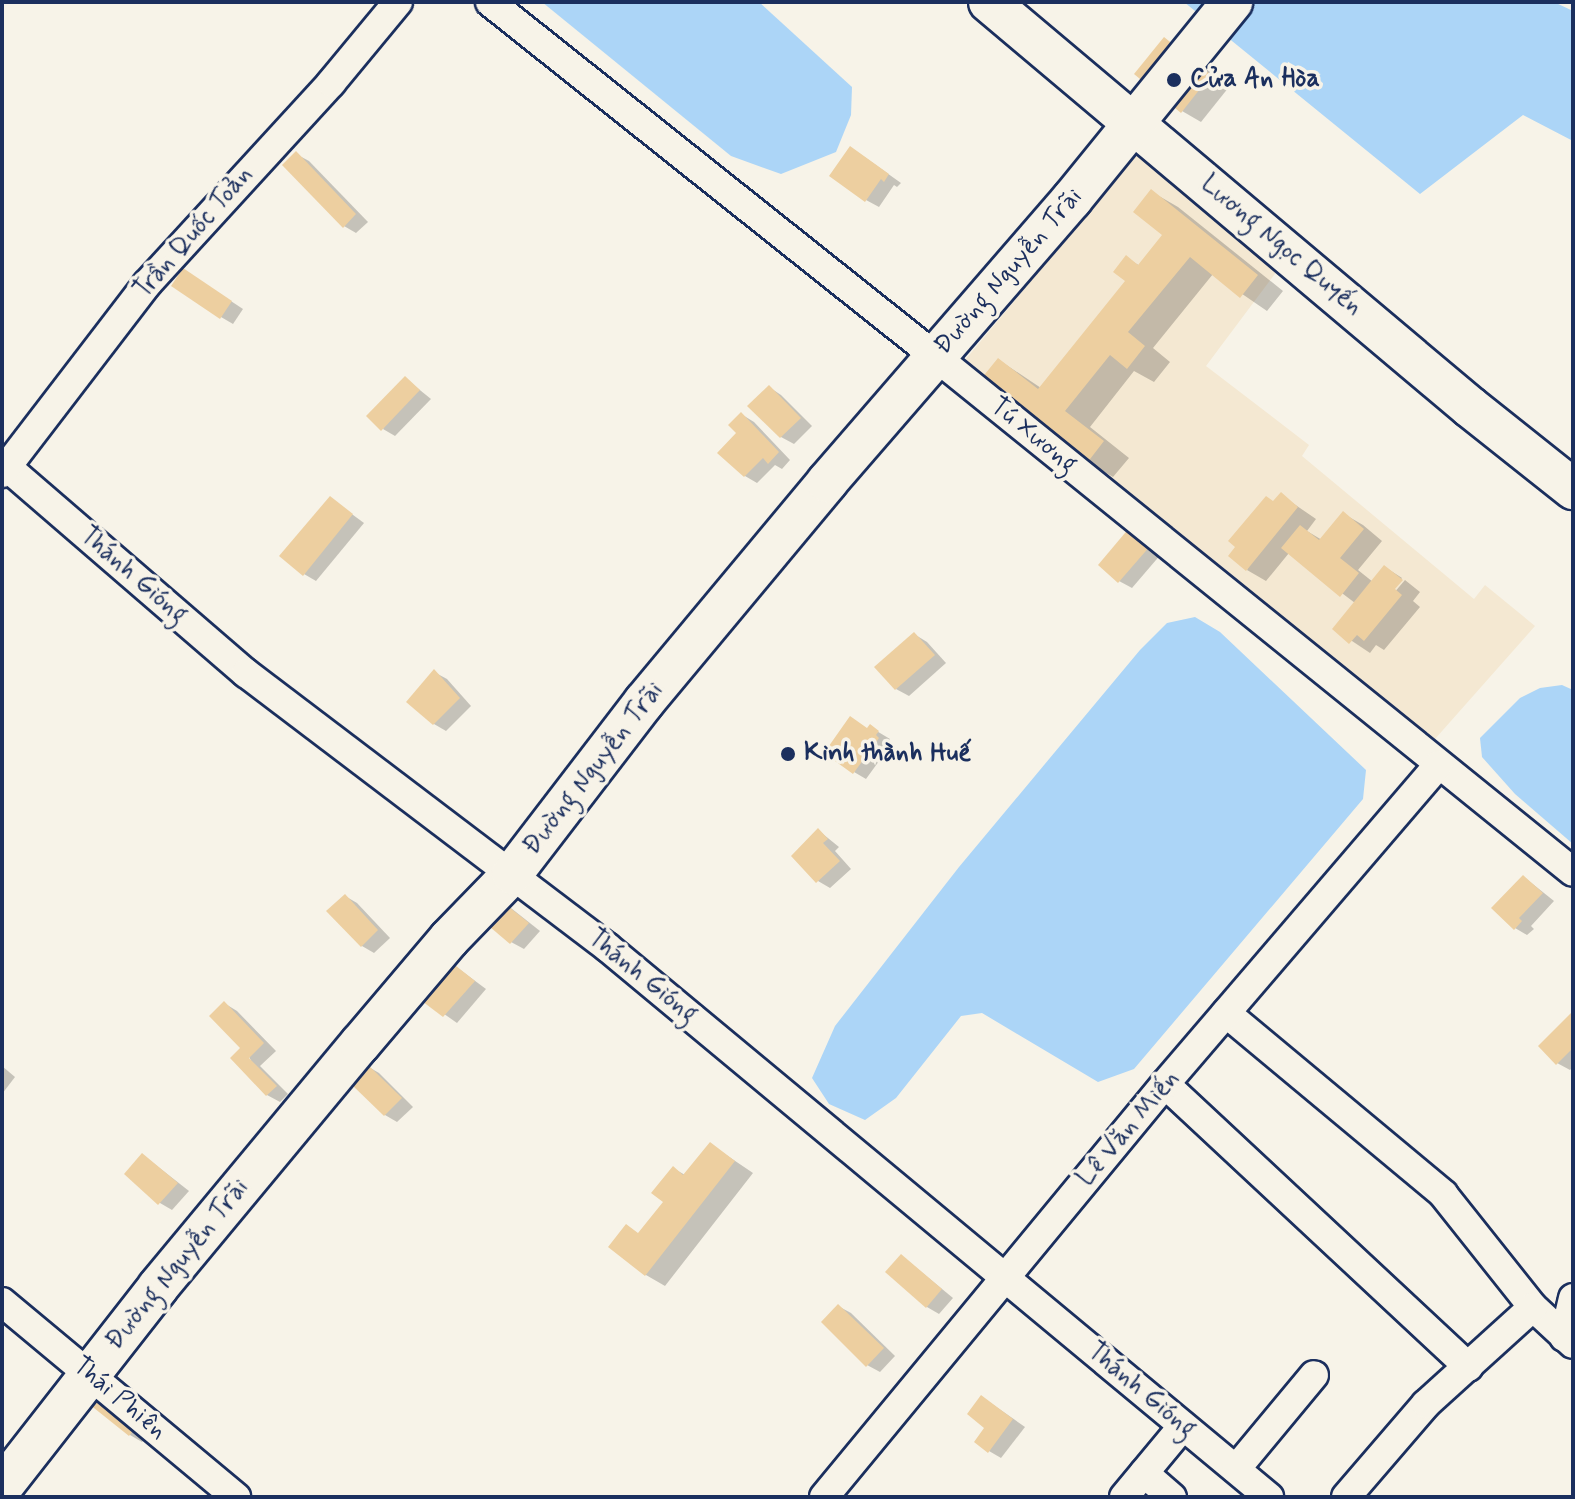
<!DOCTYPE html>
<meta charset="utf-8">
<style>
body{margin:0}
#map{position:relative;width:1575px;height:1499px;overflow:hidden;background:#f7f3e8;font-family:Mynerve,sans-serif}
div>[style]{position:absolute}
.built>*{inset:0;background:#f4e8d2}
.water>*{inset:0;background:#acd5f7}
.shadow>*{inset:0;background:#0003}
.building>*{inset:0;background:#edcfa0}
.roads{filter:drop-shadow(2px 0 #1b2f5e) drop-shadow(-2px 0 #1b2f5e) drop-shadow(0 2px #1b2f5e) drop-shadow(0 -2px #1b2f5e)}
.street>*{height:28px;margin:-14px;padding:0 14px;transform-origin:14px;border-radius:14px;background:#f7f3e8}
.secondary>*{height:40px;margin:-20px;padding:0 20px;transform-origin:20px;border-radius:20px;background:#f7f3e8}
.dots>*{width:22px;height:22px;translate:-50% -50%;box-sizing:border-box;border:4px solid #f7f3e8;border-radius:50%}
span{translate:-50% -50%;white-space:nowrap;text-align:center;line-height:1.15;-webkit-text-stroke:7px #f7f3e8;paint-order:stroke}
.poi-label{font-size:26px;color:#1b2f5e;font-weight:700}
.left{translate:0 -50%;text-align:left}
.street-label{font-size:26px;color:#1b2f5e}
.frame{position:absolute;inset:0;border:4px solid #1b2f5e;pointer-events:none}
</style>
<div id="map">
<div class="built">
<i style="clip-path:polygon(1139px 152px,1280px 267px,1206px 366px,1309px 445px,1302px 456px,1474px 599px,1485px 585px,1535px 626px,1435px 739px,960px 366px)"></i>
</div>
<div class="water">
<i style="clip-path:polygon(542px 2px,759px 2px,852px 87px,851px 115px,836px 152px,781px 174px,731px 156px)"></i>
<i style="clip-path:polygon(1184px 2px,1554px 2px,1573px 11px,1573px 141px,1523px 115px,1420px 194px)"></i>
<i style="clip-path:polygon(1195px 617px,1220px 632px,1366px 770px,1363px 799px,1134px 1069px,1098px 1082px,982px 1013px,961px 1016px,896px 1098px,865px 1120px,829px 1104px,812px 1078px,835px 1026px,959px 867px,1140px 650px,1167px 623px)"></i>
<i style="clip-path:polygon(1562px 685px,1573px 690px,1573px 844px,1515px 794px,1482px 757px,1480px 738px,1520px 698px,1540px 688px)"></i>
</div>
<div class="shadow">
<i style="clip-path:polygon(1184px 51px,1229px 87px,1201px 122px,1182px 111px)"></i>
<i style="clip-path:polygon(296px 154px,309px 161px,368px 222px,356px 233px,344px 226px)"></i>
<i style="clip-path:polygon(863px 156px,901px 183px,897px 187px,894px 185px,879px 207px,866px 200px)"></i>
<i style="clip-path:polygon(1152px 192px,1178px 207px,1283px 291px,1267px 311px,1213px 274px,1153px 348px,1170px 362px,1154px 382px,1134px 371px,1090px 427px,1129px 458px,1113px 477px,1088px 462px,999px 360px,1041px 388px,1128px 281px,1127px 258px,1140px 266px,1165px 235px)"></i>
<i style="clip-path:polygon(196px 278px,243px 309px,233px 324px,221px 317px)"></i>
<i style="clip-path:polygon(405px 378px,431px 399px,395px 436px,383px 429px)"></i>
<i style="clip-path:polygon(769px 387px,781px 395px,812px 426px,794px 444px,781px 437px)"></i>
<i style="clip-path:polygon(741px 414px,754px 422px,790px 460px,782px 469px,775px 465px,757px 483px,745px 476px,739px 433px)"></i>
<i style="clip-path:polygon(1281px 495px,1316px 519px,1307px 531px,1322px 540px,1344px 514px,1363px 525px,1382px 541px,1358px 570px,1373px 582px,1385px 567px,1402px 578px,1391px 591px,1393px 594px,1405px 580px,1420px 592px,1413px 601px,1420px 607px,1384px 650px,1376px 645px,1370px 653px,1334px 629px,1355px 603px,1289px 553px,1266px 581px,1247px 570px)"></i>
<i style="clip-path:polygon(330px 498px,364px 523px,316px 581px,304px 574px)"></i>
<i style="clip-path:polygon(1130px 530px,1162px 553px,1132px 588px,1119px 581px)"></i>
<i style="clip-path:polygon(914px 634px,927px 642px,946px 663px,909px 696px,896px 689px)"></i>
<i style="clip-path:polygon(434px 672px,447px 679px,471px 706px,446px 731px,434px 724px)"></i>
<i style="clip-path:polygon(870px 727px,890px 739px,887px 743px,890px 746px,866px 779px,854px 772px)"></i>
<i style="clip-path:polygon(818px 830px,839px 847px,835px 851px,851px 869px,830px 888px,818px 881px)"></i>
<i style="clip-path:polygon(1524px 877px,1554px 901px,1531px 926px,1534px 929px,1527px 935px,1515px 928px)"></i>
<i style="clip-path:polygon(345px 896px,357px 903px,390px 938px,374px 953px,362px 946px)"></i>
<i style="clip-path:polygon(507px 905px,540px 931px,524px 949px,511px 942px)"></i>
<i style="clip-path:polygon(447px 960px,486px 989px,457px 1023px,417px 995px)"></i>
<i style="clip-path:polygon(224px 1003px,237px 1011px,276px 1051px,260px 1066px,288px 1094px,280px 1102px,267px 1095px)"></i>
<i style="clip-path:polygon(1573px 1015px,1573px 1067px,1570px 1070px,1557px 1063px)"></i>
<i style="clip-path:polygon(2px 1066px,15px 1077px,2px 1094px)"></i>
<i style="clip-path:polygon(367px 1066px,379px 1073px,413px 1107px,397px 1122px,385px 1115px)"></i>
<i style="clip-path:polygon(710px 1144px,753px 1173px,665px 1286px,646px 1275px,640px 1234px,665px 1202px,673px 1168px,685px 1175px)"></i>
<i style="clip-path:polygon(143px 1155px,189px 1191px,172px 1210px,160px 1203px)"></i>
<i style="clip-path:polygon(902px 1256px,953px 1298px,939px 1314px,927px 1307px)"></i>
<i style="clip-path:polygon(838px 1306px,851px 1313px,895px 1356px,880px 1372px,867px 1365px)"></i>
<i style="clip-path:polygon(97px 1378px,157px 1423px,142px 1442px,130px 1435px)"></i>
<i style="clip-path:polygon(982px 1397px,1025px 1427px,1001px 1458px,989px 1451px)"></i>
</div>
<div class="building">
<i style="clip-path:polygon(1164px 37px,1211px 75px,1181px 113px,1134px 74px)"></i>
<i style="clip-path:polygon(850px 146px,889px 174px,884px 182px,881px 179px,865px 202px,829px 176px)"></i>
<i style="clip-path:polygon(296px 151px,356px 214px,343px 228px,282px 165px)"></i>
<i style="clip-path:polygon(1151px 189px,1258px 275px,1240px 298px,1190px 257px,1128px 332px,1145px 346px,1127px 369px,1110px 355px,1065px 411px,1104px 441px,1087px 463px,981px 379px,998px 358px,1038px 389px,1125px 281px,1113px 272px,1126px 255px,1138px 265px,1162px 235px,1133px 212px)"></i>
<i style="clip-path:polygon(183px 268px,232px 301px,220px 319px,171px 286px)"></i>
<i style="clip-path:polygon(405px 376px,420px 390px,381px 431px,366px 416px)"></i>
<i style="clip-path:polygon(769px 385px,801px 418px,780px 438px,747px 406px)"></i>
<i style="clip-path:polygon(741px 412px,779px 452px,768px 464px,763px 458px,744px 477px,717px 453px,736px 433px,728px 425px)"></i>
<i style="clip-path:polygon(1281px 492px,1298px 507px,1246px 571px,1228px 556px,1235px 547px,1228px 541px,1266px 496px,1273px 501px)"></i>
<i style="clip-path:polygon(330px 496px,353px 514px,303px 576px,279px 556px)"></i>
<i style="clip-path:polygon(1343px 511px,1364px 529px,1340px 558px,1359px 573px,1340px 597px,1281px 548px,1300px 525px,1319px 540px)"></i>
<i style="clip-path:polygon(1130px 527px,1151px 545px,1118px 583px,1098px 565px)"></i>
<i style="clip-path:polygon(1384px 565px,1403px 580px,1395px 589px,1402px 595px,1364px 641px,1357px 635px,1349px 644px,1332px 629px)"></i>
<i style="clip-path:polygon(914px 632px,935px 655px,895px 690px,874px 667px)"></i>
<i style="clip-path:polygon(434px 669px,460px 698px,433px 725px,406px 702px)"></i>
<i style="clip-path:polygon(850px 716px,867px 728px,870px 724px,879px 731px,876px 735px,879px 738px,853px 774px,824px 753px)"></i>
<i style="clip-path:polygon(818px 828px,828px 839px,823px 843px,840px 861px,816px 883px,791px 856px)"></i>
<i style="clip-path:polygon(1523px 875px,1543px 893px,1519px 918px,1522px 921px,1514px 930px,1491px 908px)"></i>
<i style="clip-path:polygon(345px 894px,378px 930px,361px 947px,326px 911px)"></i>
<i style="clip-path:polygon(494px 895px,529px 923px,510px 944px,477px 916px)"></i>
<i style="clip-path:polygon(446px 958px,475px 981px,443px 1017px,414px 995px)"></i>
<i style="clip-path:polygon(224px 1001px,264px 1043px,249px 1058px,277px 1086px,266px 1096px,230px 1058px,240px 1048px,209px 1016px)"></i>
<i style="clip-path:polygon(1573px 1011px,1573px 1048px,1556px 1065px,1538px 1046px)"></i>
<i style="clip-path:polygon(366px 1063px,402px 1098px,384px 1116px,350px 1083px)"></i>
<i style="clip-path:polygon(710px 1142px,735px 1161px,645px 1276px,608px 1247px,626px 1224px,638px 1233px,663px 1202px,651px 1193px,673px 1166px,683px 1175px)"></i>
<i style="clip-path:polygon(142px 1153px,178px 1183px,158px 1205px,124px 1174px)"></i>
<i style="clip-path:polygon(901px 1254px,942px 1289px,926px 1308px,885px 1272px)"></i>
<i style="clip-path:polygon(838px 1304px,884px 1348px,866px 1367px,821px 1322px)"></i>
<i style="clip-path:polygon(96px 1375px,146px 1414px,129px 1436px,79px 1396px)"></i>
<i style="clip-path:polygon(981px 1395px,1013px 1419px,988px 1453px,974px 1442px,984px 1428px,967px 1414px)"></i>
</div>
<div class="roads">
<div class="street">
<i style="left:490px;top:2px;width:570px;rotate:38.52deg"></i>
<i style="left:936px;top:357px;width:819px;rotate:38.95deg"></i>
<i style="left:7px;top:467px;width:316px;rotate:40.8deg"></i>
<i style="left:246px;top:673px;width:453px;rotate:37.2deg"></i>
<i style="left:607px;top:947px;width:861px;rotate:39.72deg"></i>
<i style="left:2px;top:473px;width:238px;rotate:-52.5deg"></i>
<i style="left:147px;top:284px;width:273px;rotate:-47.5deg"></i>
<i style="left:331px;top:83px;width:105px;rotate:-50.4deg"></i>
<i style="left:1226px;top:1013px;width:283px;rotate:39.8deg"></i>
<i style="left:1443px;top:1194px;width:144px;rotate:51.5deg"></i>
<i style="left:1533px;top:1307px;width:54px;rotate:42.8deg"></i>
<i style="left:1165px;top:1084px;width:415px;rotate:43deg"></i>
<i style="left:2px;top:1302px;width:305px;rotate:39.8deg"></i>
<i style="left:1564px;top:1337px;width:40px;rotate:-77deg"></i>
<i style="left:1236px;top:1469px;width:122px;rotate:-50.3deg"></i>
<i style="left:1144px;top:1473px;width:37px;rotate:41deg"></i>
<i style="left:824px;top:1497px;width:536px;rotate:-50.45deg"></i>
<i style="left:1165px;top:1084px;width:420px;rotate:-49.4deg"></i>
<i style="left:1124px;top:1497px;width:92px;rotate:-50.3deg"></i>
<i style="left:1346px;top:1497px;width:123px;rotate:-49.3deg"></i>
<i style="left:1426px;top:1404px;width:144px;rotate:-42.2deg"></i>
</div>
<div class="secondary">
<i style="left:989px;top:2px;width:629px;rotate:40.1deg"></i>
<i style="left:1470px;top:407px;width:132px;rotate:38.5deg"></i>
<i style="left:2px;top:1487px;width:254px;rotate:-52deg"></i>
<i style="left:158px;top:1287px;width:316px;rotate:-50.3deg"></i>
<i style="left:360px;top:1044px;width:138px;rotate:-49.7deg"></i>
<i style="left:449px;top:939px;width:91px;rotate:-45.9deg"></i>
<i style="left:512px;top:874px;width:217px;rotate:-52.5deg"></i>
<i style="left:644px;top:702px;width:286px;rotate:-50.2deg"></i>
<i style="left:827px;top:482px;width:374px;rotate:-49.1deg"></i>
<i style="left:1072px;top:199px;width:254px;rotate:-50.9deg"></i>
</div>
</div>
<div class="dots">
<i style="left:1174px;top:80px;background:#1b2f5e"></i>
<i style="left:788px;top:754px;background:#1b2f5e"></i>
</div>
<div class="poi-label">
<span class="left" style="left:1190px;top:80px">Cửa An Hòa</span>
<span class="left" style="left:804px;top:754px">Kinh thành Huế</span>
</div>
<div class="street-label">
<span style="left:194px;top:233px;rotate:-49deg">Trần Quốc Toản</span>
<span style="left:1281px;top:246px;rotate:40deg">Lương Ngọc Quyến</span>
<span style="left:1009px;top:272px;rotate:-49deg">Đường Nguyễn Trãi</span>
<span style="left:1033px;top:436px;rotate:39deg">Tú Xương</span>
<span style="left:133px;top:576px;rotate:41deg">Thánh Gióng</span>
<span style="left:594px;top:769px;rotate:-52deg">Đường Nguyễn Trãi</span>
<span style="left:642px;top:977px;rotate:39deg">Thánh Gióng</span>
<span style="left:1129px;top:1129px;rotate:-50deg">Lê Văn Miến</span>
<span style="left:178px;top:1265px;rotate:-51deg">Đường Nguyễn Trãi</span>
<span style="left:1141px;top:1391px;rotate:40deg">Thánh Gióng</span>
<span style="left:119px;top:1399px;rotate:40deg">Thái Phiên</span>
</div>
<div class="frame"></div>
</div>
